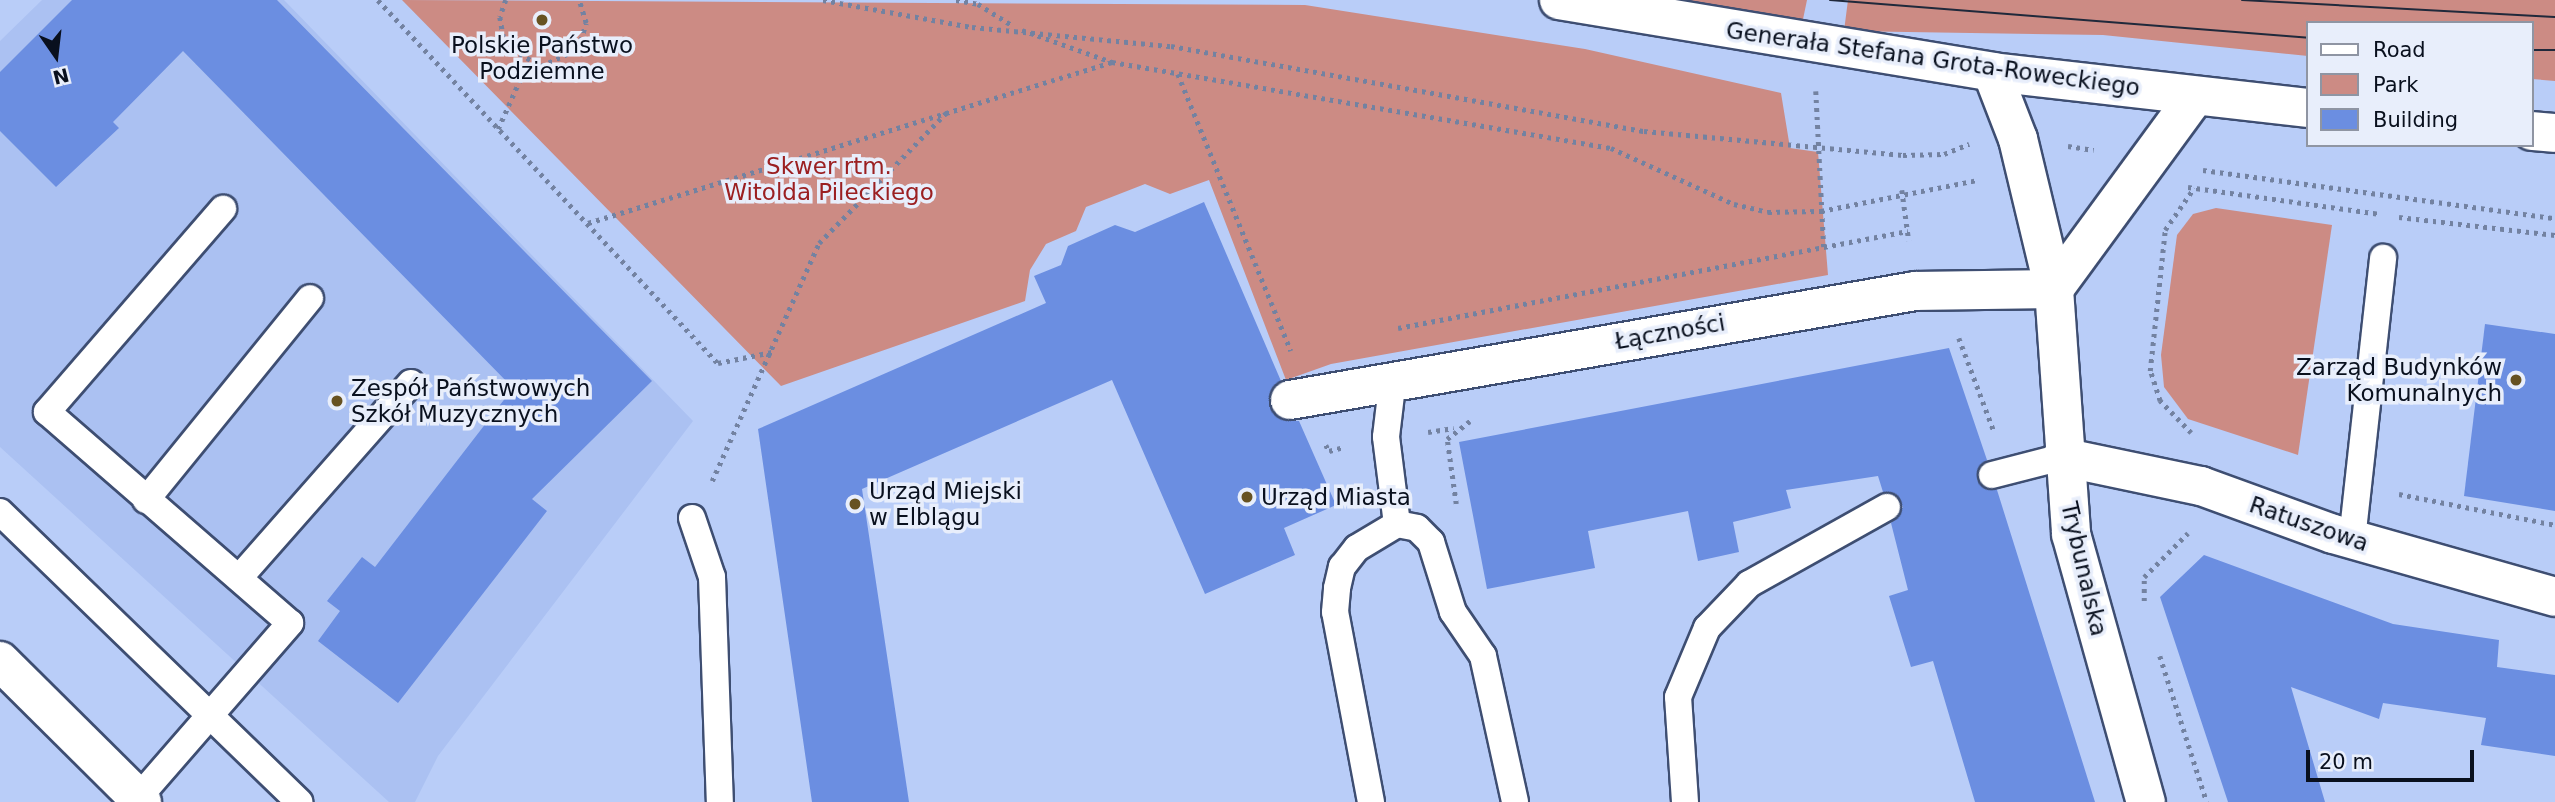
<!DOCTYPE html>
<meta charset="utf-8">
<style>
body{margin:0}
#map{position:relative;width:2555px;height:802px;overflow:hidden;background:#b9cdf8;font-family:"DejaVu Sans",sans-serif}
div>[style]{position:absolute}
.built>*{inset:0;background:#abc1f2}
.green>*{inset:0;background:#cc8b84}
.building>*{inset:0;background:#6b8ee1}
.path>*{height:4.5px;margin-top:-2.25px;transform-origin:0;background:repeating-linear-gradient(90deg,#7382a1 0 3.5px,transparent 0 8.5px)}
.roads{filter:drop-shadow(2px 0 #3e4e72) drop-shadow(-2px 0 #3e4e72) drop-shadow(0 2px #3e4e72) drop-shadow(0 -2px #3e4e72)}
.service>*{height:26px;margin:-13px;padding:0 13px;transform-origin:13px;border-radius:13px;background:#fff}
.minor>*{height:38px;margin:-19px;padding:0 19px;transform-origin:19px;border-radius:19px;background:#fff}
.tertiary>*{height:38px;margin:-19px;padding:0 19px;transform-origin:19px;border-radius:19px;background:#fff}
.tram>*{height:2px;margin:-1px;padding:0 1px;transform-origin:1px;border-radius:1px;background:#20293b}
.dots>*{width:19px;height:19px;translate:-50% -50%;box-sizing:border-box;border:4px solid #e8eefb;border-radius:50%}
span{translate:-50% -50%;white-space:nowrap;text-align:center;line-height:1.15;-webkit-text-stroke:7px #e8eefb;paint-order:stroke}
.poi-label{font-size:23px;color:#09101e}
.right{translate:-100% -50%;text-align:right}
.left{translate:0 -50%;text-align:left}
.street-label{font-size:23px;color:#09101e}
.park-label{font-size:23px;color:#9b1f21}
.legend{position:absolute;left:2306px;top:21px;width:228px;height:126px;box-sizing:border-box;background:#e8eefb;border:2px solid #8f95a3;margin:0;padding:9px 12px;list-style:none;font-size:21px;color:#09101e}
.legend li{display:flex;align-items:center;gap:14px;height:35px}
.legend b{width:35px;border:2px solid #8f95a3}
.north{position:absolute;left:21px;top:21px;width:70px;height:70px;-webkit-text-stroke:5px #e8eefb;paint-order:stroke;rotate:166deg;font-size:19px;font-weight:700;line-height:28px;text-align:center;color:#09101e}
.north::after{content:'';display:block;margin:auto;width:24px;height:32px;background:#09101e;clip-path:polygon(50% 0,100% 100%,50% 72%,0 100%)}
.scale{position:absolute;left:2306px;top:750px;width:168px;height:32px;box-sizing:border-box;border:4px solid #09101e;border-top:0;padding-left:9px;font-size:21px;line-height:24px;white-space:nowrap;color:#09101e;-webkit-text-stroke:5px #e8eefb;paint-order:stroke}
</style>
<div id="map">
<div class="built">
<i style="clip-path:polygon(42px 0,284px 0,693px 421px,438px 756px,415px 802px,389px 802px,0 447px,0 41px)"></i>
</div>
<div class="green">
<i style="clip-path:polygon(402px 0,1305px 5px,1585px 49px,1781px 93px,1790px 148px,1818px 152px,1828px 275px,1331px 364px,1286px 380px,1209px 180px,1170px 194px,1145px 184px,1086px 207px,1076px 231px,1046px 244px,1030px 270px,1025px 301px,781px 386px)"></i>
<i style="clip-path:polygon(1680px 0,1807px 0,1802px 24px)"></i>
<i style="clip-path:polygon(1848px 0,2555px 0,2555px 81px,2532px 79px,2532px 23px,2308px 23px,2308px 56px,2103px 35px,1844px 31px)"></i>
<i style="clip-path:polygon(2216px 208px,2332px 225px,2298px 455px,2188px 419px,2164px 387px,2161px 355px,2177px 235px,2193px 214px)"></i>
</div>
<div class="building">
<i style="clip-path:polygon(72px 0,277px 0,652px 381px,532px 499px,547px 511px,398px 703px,318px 641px,340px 611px,327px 601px,362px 557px,375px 567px,513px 388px,183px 51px,113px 122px,119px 128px,56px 187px,0 131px,0 72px)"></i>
<i style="clip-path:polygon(1204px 202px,1281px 381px,1269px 404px,1282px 420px,1299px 421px,1336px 505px,1284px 528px,1295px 555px,1205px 594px,1112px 380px,862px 489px,909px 802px,812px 802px,758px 429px,1046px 303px,1034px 276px,1061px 265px,1068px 246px,1115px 225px,1135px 232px)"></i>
<i style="clip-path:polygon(2485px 324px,2555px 334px,2555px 511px,2464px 496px)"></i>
<i style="clip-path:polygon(1949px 348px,1987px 460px,1977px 480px,1997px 490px,2095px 802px,1975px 802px,1933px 661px,1911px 667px,1889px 596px,1908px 590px,1891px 523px,1903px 507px,1896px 494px,1883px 492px,1878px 476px,1786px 490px,1791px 508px,1733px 522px,1739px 552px,1698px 561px,1688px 511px,1588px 531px,1595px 568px,1487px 589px,1459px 442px)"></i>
<i style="clip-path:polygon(2204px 555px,2393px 624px,2499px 640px,2497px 667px,2555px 675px,2555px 756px,2481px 745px,2486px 718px,2383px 703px,2379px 719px,2291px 687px,2325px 802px,2228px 802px,2160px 597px)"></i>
</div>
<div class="path">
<i style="left:378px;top:0;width:497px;rotate:46.9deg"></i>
<i style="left:718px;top:363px;width:55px;rotate:-11.5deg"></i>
<i style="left:506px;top:0;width:18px;rotate:109deg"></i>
<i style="left:500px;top:17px;width:28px;rotate:80deg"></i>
<i style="left:505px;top:45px;width:42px;rotate:30.3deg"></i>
<i style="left:541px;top:66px;width:41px;rotate:-24.7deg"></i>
<i style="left:578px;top:49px;width:27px;rotate:-73deg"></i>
<i style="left:586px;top:23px;width:24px;rotate:-107deg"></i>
<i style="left:823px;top:0;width:151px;rotate:10.3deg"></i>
<i style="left:972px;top:27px;width:200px;rotate:5.5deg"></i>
<i style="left:1171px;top:46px;width:481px;rotate:10.2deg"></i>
<i style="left:1644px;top:131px;width:260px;rotate:5.3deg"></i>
<i style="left:1903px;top:155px;width:41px;rotate:-1.4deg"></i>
<i style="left:1944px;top:154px;width:27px;rotate:-22deg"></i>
<i style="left:956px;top:0;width:22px;rotate:10deg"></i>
<i style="left:978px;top:4px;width:39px;rotate:32deg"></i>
<i style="left:1022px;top:30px;width:96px;rotate:19.6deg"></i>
<i style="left:1112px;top:62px;width:506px;rotate:9.78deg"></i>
<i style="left:1611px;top:148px;width:135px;rotate:24.5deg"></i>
<i style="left:1734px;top:204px;width:35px;rotate:13deg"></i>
<i style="left:1768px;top:212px;width:53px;rotate:-1.1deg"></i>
<i style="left:1821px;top:211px;width:159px;rotate:-11.2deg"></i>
<i style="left:1178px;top:74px;width:299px;rotate:67.8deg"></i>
<i style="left:1816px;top:91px;width:156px;rotate:87.1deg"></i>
<i style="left:498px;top:129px;width:71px;rotate:-66deg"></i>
<i style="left:2068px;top:146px;width:26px;rotate:9deg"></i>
<i style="left:2203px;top:170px;width:355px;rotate:7.8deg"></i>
<i style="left:2188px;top:187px;width:194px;rotate:8deg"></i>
<i style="left:1902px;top:190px;width:51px;rotate:82.2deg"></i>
<i style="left:2399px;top:217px;width:157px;rotate:6.6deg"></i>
<i style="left:588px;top:223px;width:548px;rotate:-17.08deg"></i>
<i style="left:1398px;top:328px;width:519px;rotate:-10.77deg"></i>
<i style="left:1959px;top:338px;width:99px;rotate:69.4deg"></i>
<i style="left:1428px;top:432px;width:26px;rotate:-9deg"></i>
<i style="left:2191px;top:433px;width:45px;rotate:-134.1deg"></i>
<i style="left:2160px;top:401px;width:32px;rotate:-108deg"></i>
<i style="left:2150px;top:371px;width:142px;rotate:-83.9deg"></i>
<i style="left:2165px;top:230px;width:51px;rotate:-55.4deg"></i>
<i style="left:1326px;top:445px;width:7px;rotate:63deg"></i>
<i style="left:1329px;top:451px;width:16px;rotate:-15deg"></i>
<i style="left:712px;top:481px;width:261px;rotate:-65.8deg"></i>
<i style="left:819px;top:243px;width:182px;rotate:-45.7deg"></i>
<i style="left:2399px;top:494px;width:159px;rotate:11.2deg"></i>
<i style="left:1456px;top:504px;width:66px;rotate:-97.9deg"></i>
<i style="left:1447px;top:439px;width:29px;rotate:-38deg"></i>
<i style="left:2144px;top:601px;width:24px;rotate:-90deg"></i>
<i style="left:2144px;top:577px;width:62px;rotate:-45deg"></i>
<i style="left:2160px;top:656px;width:153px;rotate:72.2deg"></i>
</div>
<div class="roads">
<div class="service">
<i style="left:1393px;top:378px;width:59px;rotate:96.8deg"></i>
<i style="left:1386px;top:437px;width:88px;rotate:82.8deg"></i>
<i style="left:1992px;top:475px;width:72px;rotate:-14.4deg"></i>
<i style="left:146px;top:500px;width:260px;rotate:-50.9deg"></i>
<i style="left:0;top:512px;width:417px;rotate:44.1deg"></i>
<i style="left:692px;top:518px;width:62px;rotate:71.3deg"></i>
<i style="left:712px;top:577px;width:225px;rotate:88deg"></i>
<i style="left:2352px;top:540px;width:284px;rotate:-83.7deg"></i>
<i style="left:239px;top:578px;width:260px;rotate:-48.6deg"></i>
<i style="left:138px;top:798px;width:232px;rotate:-49deg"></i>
<i style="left:290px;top:623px;width:322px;rotate:-139deg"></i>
<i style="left:47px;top:412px;width:269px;rotate:-49.1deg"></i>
<i style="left:1371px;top:802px;width:193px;rotate:-100.7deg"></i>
<i style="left:1335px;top:612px;width:24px;rotate:-85deg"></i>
<i style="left:1337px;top:588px;width:22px;rotate:-77deg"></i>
<i style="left:1342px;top:567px;width:24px;rotate:-52deg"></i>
<i style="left:1357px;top:548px;width:47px;rotate:-31deg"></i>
<i style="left:1397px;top:524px;width:20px;rotate:11deg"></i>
<i style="left:1417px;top:528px;width:20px;rotate:45deg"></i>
<i style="left:1431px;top:542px;width:73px;rotate:72.6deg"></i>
<i style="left:1453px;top:612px;width:53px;rotate:55.7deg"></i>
<i style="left:1483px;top:656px;width:149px;rotate:77.6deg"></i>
<i style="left:1685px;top:802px;width:105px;rotate:-93.8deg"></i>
<i style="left:1678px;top:697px;width:75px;rotate:-67.2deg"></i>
<i style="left:1707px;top:628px;width:61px;rotate:-46.3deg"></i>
<i style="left:1749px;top:584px;width:158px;rotate:-29.2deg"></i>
</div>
<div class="minor">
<i style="left:1992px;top:72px;width:72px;rotate:68.8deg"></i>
<i style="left:2018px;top:139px;width:154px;rotate:76.5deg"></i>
<i style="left:2054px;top:289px;width:246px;rotate:86deg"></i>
<i style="left:2071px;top:534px;width:278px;rotate:74.4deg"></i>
<i style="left:2054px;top:289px;width:239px;rotate:-53.8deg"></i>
<i style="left:1290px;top:400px;width:634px;rotate:-9.89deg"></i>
<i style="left:1915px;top:291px;width:139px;rotate:-0.8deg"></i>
<i style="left:2062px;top:457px;width:142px;rotate:11.8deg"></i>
<i style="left:2201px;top:486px;width:140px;rotate:20deg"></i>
<i style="left:2333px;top:534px;width:231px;rotate:15.8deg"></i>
<i style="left:0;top:661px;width:200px;rotate:44.8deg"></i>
</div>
<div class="tertiary">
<i style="left:1559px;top:0;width:439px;rotate:9.4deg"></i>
<i style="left:1992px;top:72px;width:318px;rotate:6.5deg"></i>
<i style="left:2532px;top:131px;width:23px;rotate:5deg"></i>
</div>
</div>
<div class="tram">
<i style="left:1830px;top:0;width:480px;rotate:4.5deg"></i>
<i style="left:2242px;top:0;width:313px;rotate:3.1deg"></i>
<i style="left:2532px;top:50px;width:23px"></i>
</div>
<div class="dots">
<i style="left:542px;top:20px;background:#675221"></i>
<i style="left:2516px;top:380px;background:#675221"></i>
<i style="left:337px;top:401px;background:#675221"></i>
<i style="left:1247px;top:497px;background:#675221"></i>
<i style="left:855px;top:504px;background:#675221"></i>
</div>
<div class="poi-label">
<span style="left:542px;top:58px">Polskie Państwo<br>Podziemne</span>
<span class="right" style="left:2502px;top:380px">Zarząd Budynków<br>Komunalnych</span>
<span class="left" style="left:351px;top:401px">Zespół Państwowych<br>Szkół Muzycznych</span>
<span class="left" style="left:869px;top:504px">Urząd Miejski<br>w Elblągu</span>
<span class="left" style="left:1261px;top:497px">Urząd Miasta</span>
</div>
<div class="street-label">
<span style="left:1933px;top:59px;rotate:8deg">Generała Stefana Grota-Roweckiego</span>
<span style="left:1670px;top:332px;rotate:-10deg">Łączności</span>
<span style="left:2309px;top:524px;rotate:19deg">Ratuszowa</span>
<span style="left:2084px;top:569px;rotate:77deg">Trybunalska</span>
</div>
<div class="park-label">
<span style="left:829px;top:179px">Skwer rtm.<br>Witolda Pileckiego</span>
</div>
<ul class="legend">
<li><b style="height:9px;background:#fff"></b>Road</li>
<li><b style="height:19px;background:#cc8b84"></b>Park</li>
<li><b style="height:19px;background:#6b8ee1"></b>Building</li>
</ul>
<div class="north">N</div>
<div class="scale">20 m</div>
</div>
